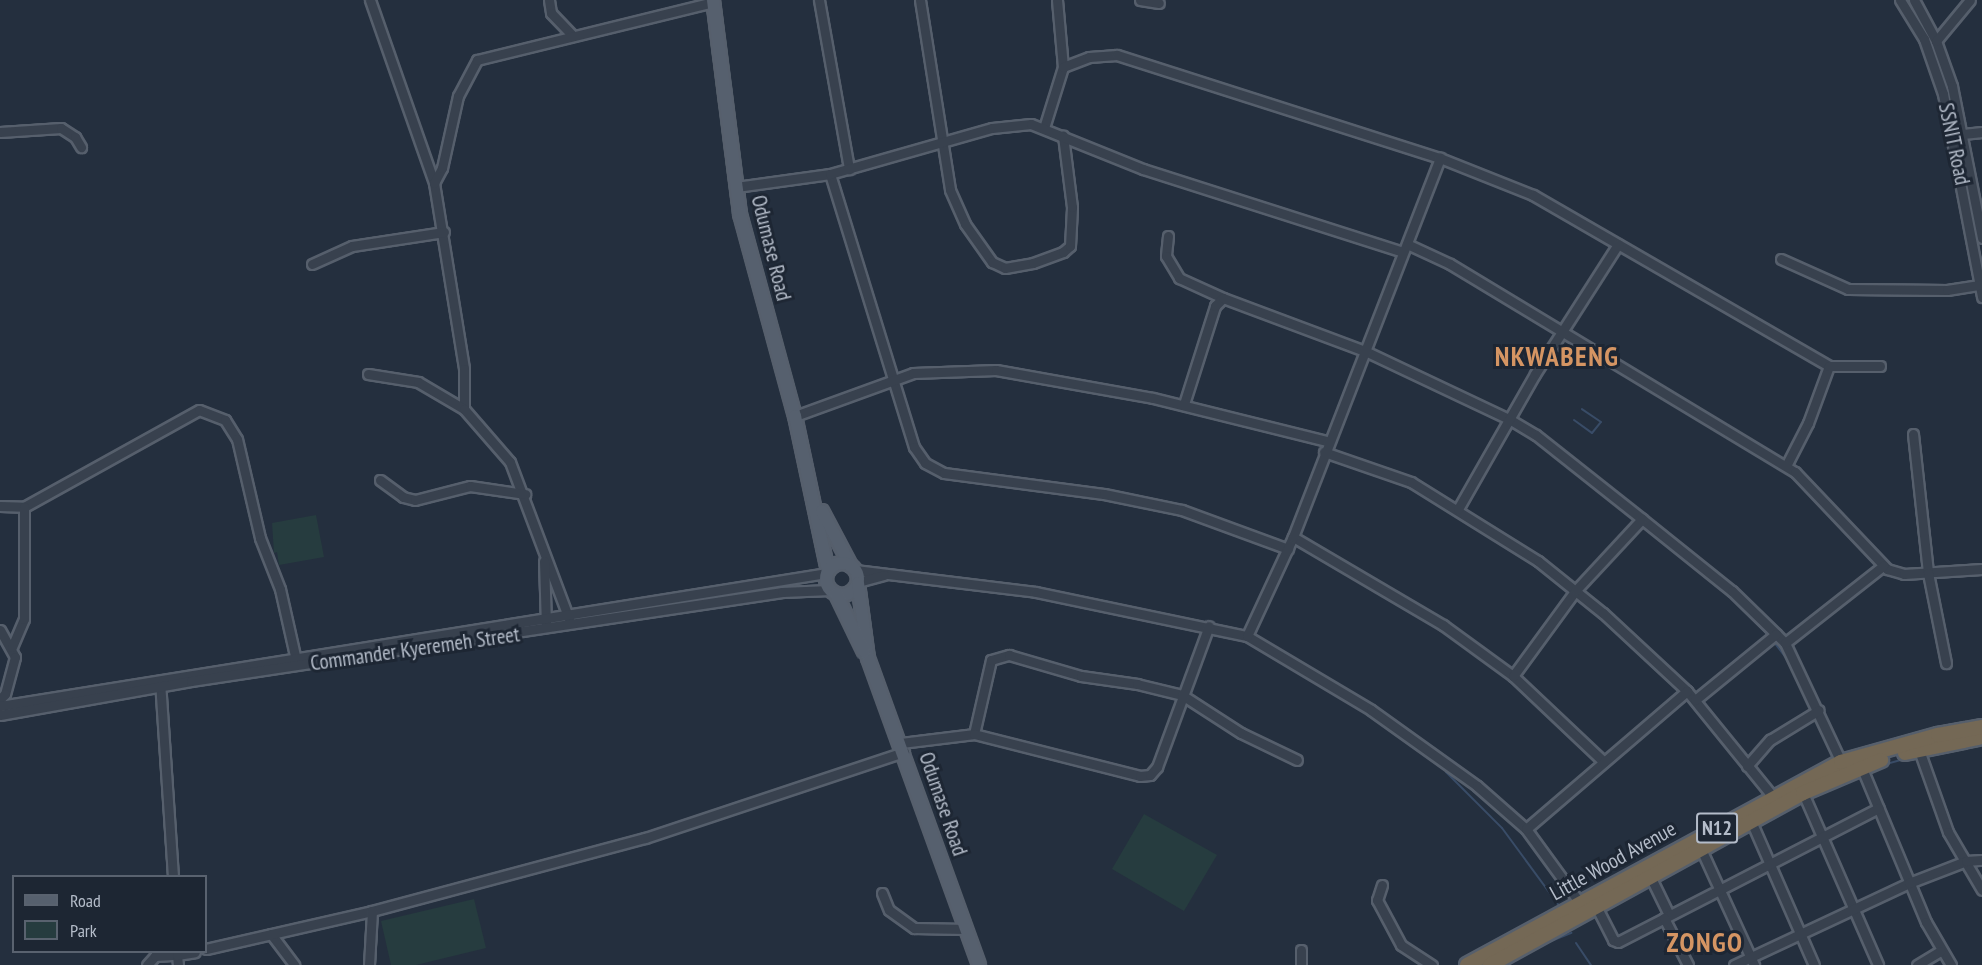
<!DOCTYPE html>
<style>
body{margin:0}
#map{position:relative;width:1982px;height:965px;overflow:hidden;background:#242f3e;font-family:"PT Sans Narrow",sans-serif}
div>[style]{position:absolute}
.green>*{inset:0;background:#263c3f}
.stream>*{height:2px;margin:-1px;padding:0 1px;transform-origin:1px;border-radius:1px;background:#394c67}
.roads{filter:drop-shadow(2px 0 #565f6c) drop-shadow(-2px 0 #565f6c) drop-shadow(0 2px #565f6c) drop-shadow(0 -2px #565f6c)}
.minor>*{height:9px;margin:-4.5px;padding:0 4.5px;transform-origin:4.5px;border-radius:4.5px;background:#38414e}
.major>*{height:12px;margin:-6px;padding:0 6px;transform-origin:6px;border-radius:6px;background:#56606e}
.major>.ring{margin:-6px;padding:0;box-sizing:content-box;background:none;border:12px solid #56606e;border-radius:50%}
.highway>*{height:14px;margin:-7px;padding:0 7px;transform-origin:7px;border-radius:7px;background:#746855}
span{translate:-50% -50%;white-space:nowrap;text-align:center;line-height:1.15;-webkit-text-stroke:6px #1d2633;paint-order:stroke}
.shield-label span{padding:2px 4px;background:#1d2633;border:2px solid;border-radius:4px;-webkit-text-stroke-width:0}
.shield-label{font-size:20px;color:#b4bcc9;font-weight:700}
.street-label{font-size:21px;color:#b4bcc9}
.district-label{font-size:27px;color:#d59563;font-weight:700;letter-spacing:1.5px}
.legend{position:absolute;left:12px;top:875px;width:195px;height:78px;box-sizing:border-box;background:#1d2633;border:2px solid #59626f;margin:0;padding:8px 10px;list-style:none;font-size:18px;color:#b4bcc9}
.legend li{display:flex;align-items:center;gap:12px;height:30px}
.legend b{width:30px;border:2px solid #59626f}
</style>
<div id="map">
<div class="green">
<i style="clip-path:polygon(316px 515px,324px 557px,279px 565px,277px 552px,274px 553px,272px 523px)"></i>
<i style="clip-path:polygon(1144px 814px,1217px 855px,1184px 911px,1112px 869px)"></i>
<i style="clip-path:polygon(474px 899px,486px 948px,416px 965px,391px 965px,381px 921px)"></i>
</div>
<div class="stream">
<i style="left:1493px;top:416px;width:13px;rotate:29deg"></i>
<i style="left:1574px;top:420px;width:22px;rotate:36deg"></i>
<i style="left:1592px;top:433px;width:14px;rotate:-51deg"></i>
<i style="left:1601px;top:422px;width:23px;rotate:-146deg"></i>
<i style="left:1509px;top:425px;width:30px;rotate:30deg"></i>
<i style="left:1641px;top:524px;width:120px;rotate:39.3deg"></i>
<i style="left:1734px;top:600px;width:50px;rotate:45.8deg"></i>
<i style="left:1773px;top:641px;width:24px;rotate:52deg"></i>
<i style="left:1883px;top:765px;width:22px;rotate:-16deg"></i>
<i style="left:1446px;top:772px;width:79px;rotate:45deg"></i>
<i style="left:1502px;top:828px;width:98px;rotate:53.7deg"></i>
<i style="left:1576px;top:943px;width:27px;rotate:56deg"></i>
<i style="left:1539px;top:946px;width:35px;rotate:-22deg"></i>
</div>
<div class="roads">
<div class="minor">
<i style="left:370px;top:0;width:194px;rotate:70.7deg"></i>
<i style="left:434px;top:183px;width:188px;rotate:80.8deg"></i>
<i style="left:464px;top:369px;width:40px;rotate:90deg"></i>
<i style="left:549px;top:0;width:13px;rotate:81deg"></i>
<i style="left:551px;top:13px;width:32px;rotate:46deg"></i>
<i style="left:819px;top:0;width:172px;rotate:79.9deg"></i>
<i style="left:920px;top:0;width:192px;rotate:81deg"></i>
<i style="left:950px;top:190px;width:37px;rotate:66deg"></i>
<i style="left:965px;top:224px;width:47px;rotate:54.6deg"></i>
<i style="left:992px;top:262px;width:14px;rotate:25deg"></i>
<i style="left:1005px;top:268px;width:28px;rotate:-10deg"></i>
<i style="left:1033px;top:263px;width:32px;rotate:-20deg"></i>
<i style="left:1063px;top:252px;width:9px;rotate:-41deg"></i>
<i style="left:1070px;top:246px;width:39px;rotate:-87deg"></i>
<i style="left:1072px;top:207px;width:72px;rotate:-97.2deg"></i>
<i style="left:1057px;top:0;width:67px;rotate:84.9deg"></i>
<i style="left:1140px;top:0;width:19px;rotate:9deg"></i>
<i style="left:1900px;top:0;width:46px;rotate:58.4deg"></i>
<i style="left:1924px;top:39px;width:58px;rotate:70.9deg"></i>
<i style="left:1943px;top:94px;width:207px;rotate:79.1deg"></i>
<i style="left:1914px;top:0;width:47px;rotate:61.8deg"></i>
<i style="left:1936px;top:41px;width:48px;rotate:70.4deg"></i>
<i style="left:1952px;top:86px;width:155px;rotate:78.8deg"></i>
<i style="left:1936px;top:41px;width:53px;rotate:-50.3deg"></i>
<i style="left:1044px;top:128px;width:64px;rotate:-72.7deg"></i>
<i style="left:1063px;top:67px;width:28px;rotate:-21deg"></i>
<i style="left:1089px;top:57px;width:28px;rotate:-4deg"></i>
<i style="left:1117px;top:55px;width:339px;rotate:17.7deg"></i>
<i style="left:1440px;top:158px;width:100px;rotate:21.7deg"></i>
<i style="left:1533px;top:195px;width:342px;rotate:30deg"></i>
<i style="left:1829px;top:366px;width:61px;rotate:110.2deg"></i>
<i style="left:1808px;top:423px;width:48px;rotate:117.1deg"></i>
<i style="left:0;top:132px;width:61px;rotate:-3.8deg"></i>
<i style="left:61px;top:128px;width:17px;rotate:33deg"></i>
<i style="left:75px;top:137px;width:12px;rotate:59deg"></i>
<i style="left:1963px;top:134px;width:19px;rotate:-6deg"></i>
<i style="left:830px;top:174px;width:286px;rotate:72.9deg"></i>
<i style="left:914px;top:447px;width:19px;rotate:55deg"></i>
<i style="left:925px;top:463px;width:21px;rotate:28deg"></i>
<i style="left:944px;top:473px;width:161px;rotate:7.5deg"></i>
<i style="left:1104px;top:494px;width:80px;rotate:11.6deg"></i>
<i style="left:1182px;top:510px;width:113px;rotate:20.2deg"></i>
<i style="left:434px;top:183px;width:17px;rotate:-62deg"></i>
<i style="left:442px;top:168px;width:74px;rotate:-77.5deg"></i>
<i style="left:458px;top:96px;width:41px;rotate:-62.2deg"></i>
<i style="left:477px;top:60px;width:243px;rotate:-13.8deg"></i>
<i style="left:736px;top:187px;width:95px;rotate:-7.9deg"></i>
<i style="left:830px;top:174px;width:168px;rotate:-15.9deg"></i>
<i style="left:992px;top:128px;width:39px;rotate:-6deg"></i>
<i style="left:1031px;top:124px;width:121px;rotate:21.9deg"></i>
<i style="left:1143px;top:169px;width:273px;rotate:17.7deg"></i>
<i style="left:1168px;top:236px;width:20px;rotate:96deg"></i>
<i style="left:1166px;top:256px;width:26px;rotate:59deg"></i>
<i style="left:1179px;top:278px;width:48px;rotate:24.4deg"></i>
<i style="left:1407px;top:244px;width:47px;rotate:24.9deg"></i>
<i style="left:1450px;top:264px;width:403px;rotate:31.1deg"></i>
<i style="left:1795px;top:472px;width:134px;rotate:46.5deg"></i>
<i style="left:1887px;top:569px;width:18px;rotate:16deg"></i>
<i style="left:1904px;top:574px;width:78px;rotate:-3.7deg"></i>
<i style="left:1781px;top:259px;width:73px;rotate:24.1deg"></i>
<i style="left:1848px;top:289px;width:99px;rotate:0.6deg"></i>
<i style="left:1947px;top:290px;width:33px;rotate:-9deg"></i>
<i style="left:312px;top:264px;width:44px;rotate:-24.2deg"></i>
<i style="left:352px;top:246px;width:93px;rotate:-8.7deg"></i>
<i style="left:1829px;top:366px;width:51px"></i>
<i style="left:368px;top:374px;width:51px;rotate:9.1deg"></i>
<i style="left:418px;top:382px;width:53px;rotate:30.4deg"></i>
<i style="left:464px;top:409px;width:70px;rotate:49deg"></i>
<i style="left:510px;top:462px;width:168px;rotate:69.4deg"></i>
<i style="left:1184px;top:404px;width:103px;rotate:-72.4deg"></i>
<i style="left:1215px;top:306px;width:11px;rotate:-45deg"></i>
<i style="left:1223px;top:298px;width:152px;rotate:20.5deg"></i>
<i style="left:1365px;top:351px;width:159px;rotate:25.3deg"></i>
<i style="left:1509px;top:419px;width:31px;rotate:31deg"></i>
<i style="left:1536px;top:435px;width:135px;rotate:38.4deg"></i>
<i style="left:1642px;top:519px;width:115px;rotate:38.7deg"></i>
<i style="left:1732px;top:591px;width:62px;rotate:44.3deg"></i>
<i style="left:1776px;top:634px;width:13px;rotate:45deg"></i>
<i style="left:1785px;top:643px;width:132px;rotate:64.8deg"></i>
<i style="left:795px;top:416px;width:126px;rotate:-20deg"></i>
<i style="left:913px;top:373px;width:83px;rotate:-2.1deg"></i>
<i style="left:996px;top:370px;width:159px;rotate:10.1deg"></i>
<i style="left:1153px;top:398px;width:179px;rotate:13.9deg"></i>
<i style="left:1913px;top:434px;width:140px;rotate:83.8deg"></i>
<i style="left:1928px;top:573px;width:92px;rotate:78.7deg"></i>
<i style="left:1324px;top:452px;width:92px;rotate:19deg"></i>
<i style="left:1411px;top:482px;width:150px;rotate:31.9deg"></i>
<i style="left:1538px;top:561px;width:83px;rotate:38.7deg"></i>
<i style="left:1603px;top:613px;width:115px;rotate:42.9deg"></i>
<i style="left:1687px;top:691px;width:136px;rotate:50.9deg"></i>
<i style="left:380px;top:480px;width:29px;rotate:36deg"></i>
<i style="left:403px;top:497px;width:12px;rotate:14deg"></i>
<i style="left:415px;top:500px;width:57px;rotate:-14.3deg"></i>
<i style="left:470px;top:486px;width:56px;rotate:8.3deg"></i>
<i style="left:0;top:506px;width:24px;rotate:2deg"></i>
<i style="left:24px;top:507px;width:200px;rotate:-29deg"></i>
<i style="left:199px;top:410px;width:28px;rotate:21deg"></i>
<i style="left:225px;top:420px;width:22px;rotate:58deg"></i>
<i style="left:237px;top:439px;width:102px;rotate:76.9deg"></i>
<i style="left:260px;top:538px;width:55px;rotate:68.6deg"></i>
<i style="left:280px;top:589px;width:73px;rotate:77.3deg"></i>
<i style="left:1458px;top:509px;width:155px;rotate:-60.3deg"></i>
<i style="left:1535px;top:374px;width:154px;rotate:-57.4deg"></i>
<i style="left:1293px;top:537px;width:174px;rotate:30.4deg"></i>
<i style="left:1443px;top:625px;width:87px;rotate:36.1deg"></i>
<i style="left:1513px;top:676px;width:125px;rotate:43.4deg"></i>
<i style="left:544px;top:561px;width:62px;rotate:88.2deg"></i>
<i style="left:855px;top:570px;width:182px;rotate:6.9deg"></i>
<i style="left:1036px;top:592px;width:216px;rotate:11.8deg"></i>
<i style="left:1247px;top:636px;width:144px;rotate:30.8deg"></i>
<i style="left:1371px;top:710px;width:130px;rotate:35.6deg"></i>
<i style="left:1477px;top:786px;width:65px;rotate:41.3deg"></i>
<i style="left:1526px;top:829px;width:92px;rotate:53.9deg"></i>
<i style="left:858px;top:582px;width:27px;rotate:-15deg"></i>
<i style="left:0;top:630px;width:31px;rotate:61deg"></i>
<i style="left:15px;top:657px;width:38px;rotate:105deg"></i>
<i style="left:5px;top:694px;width:7px;rotate:135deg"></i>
<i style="left:1247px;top:636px;width:109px;rotate:-65.1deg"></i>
<i style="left:1293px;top:537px;width:407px;rotate:-68.8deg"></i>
<i style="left:1785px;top:643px;width:125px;rotate:-38.2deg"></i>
<i style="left:12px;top:647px;width:30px;rotate:-67deg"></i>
<i style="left:24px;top:619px;width:112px;rotate:-90deg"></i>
<i style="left:1513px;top:676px;width:107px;rotate:-53.8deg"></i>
<i style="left:1576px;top:590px;width:97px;rotate:-47.1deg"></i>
<i style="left:160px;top:681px;width:195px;rotate:86.2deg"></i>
<i style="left:1695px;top:700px;width:104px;rotate:-39.2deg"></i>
<i style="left:0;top:706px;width:838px;rotate:-9.14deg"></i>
<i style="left:0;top:715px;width:194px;rotate:-10.1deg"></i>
<i style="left:191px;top:681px;width:598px;rotate:-8.56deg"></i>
<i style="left:782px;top:592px;width:48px;rotate:-2.4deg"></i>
<i style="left:974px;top:734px;width:76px;rotate:-77.1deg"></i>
<i style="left:991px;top:660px;width:19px;rotate:-16deg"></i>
<i style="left:1009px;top:655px;width:75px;rotate:16.3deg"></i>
<i style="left:1081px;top:676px;width:57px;rotate:8.1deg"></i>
<i style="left:1137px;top:684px;width:46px;rotate:13.7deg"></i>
<i style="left:1182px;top:695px;width:70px;rotate:32.8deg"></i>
<i style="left:1241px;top:733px;width:62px;rotate:25.7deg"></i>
<i style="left:901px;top:743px;width:74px;rotate:-7deg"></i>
<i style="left:974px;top:734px;width:171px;rotate:14.2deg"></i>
<i style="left:1140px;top:776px;width:10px;rotate:-6deg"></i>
<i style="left:1150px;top:775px;width:11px;rotate:-49deg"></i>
<i style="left:1157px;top:767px;width:150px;rotate:-69.8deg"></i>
<i style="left:1919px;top:750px;width:87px;rotate:70.5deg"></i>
<i style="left:1948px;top:832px;width:67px;rotate:59.6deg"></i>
<i style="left:1747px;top:766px;width:35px;rotate:-49deg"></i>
<i style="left:1770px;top:740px;width:57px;rotate:-31.5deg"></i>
<i style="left:1861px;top:766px;width:169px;rotate:67.4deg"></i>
<i style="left:1926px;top:922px;width:50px;rotate:59.8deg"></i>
<i style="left:1803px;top:793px;width:188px;rotate:66.4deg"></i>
<i style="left:1751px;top:821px;width:157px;rotate:66.4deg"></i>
<i style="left:1526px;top:829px;width:212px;rotate:-40.6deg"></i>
<i style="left:1701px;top:849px;width:128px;rotate:65.4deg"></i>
<i style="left:1650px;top:876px;width:43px;rotate:64deg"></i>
<i style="left:1382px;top:885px;width:16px;rotate:108deg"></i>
<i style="left:1377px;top:900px;width:51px;rotate:61.9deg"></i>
<i style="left:1401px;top:945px;width:37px;rotate:33deg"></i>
<i style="left:882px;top:893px;width:18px;rotate:68deg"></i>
<i style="left:889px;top:910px;width:31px;rotate:36deg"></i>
<i style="left:914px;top:928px;width:52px;rotate:1.1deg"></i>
<i style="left:1596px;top:906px;width:38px;rotate:63deg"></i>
<i style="left:1613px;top:940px;width:5px;rotate:22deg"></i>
<i style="left:1618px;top:942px;width:293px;rotate:-27.2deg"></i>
<i style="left:1664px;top:918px;width:53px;rotate:62.9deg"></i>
<i style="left:271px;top:934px;width:39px;rotate:53deg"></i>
<i style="left:206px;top:949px;width:170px;rotate:-12.9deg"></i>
<i style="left:372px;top:911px;width:283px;rotate:-15deg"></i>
<i style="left:645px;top:838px;width:273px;rotate:-18.4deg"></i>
<i style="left:147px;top:965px;width:12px;rotate:-48deg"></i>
<i style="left:155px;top:956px;width:22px;rotate:-3deg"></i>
<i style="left:177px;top:955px;width:3px;rotate:-90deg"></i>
<i style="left:178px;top:965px;width:10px;rotate:-96deg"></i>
<i style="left:177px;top:955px;width:18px;rotate:-9deg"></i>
<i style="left:369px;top:965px;width:54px;rotate:-86.8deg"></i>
<i style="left:1301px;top:965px;width:15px;rotate:-90deg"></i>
<i style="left:1734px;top:965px;width:193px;rotate:-25.1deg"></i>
<i style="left:1909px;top:883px;width:61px;rotate:-21.1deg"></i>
<i style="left:1966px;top:861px;width:16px;rotate:-4deg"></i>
<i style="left:1917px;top:965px;width:27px;rotate:-31deg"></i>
</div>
<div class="major">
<i style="left:713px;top:0;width:216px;rotate:82.8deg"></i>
<i style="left:740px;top:214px;width:209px;rotate:74.8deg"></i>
<i style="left:795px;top:416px;width:158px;rotate:78deg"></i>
<i style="left:822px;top:511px;width:62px;rotate:62.2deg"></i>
<i class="ring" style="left:826px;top:563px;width:20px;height:20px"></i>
<i style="left:858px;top:583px;width:76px;rotate:82.4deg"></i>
<i style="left:868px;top:658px;width:326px;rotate:70.1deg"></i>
<i style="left:836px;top:594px;width:64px;rotate:64.2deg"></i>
</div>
<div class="highway">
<i style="left:1905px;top:753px;width:75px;rotate:-11.6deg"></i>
<i style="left:1467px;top:965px;width:426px;rotate:-28.5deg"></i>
<i style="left:1841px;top:762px;width:101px;rotate:-15.6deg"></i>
<i style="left:1938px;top:735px;width:45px;rotate:-10.3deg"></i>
<i style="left:1490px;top:965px;width:357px;rotate:-28.8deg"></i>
<i style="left:1803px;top:793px;width:85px;rotate:-22.9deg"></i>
</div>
</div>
<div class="shield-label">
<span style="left:1717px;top:828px">N12</span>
</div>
<div class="street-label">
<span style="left:1954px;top:144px;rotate:78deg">SSNIT Road</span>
<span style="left:771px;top:248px;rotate:76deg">Odumase Road</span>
<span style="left:415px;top:649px;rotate:-8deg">Commander Kyeremeh Street</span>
<span style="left:943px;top:804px;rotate:71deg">Odumase Road</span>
<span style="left:1613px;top:861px;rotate:-29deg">Little Wood Avenue</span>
</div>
<div class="district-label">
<span style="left:1557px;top:357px">NKWABENG</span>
<span style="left:1705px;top:943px">ZONGO</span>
</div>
<ul class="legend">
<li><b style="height:8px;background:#56606e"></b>Road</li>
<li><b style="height:16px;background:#263c3f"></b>Park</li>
</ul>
</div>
